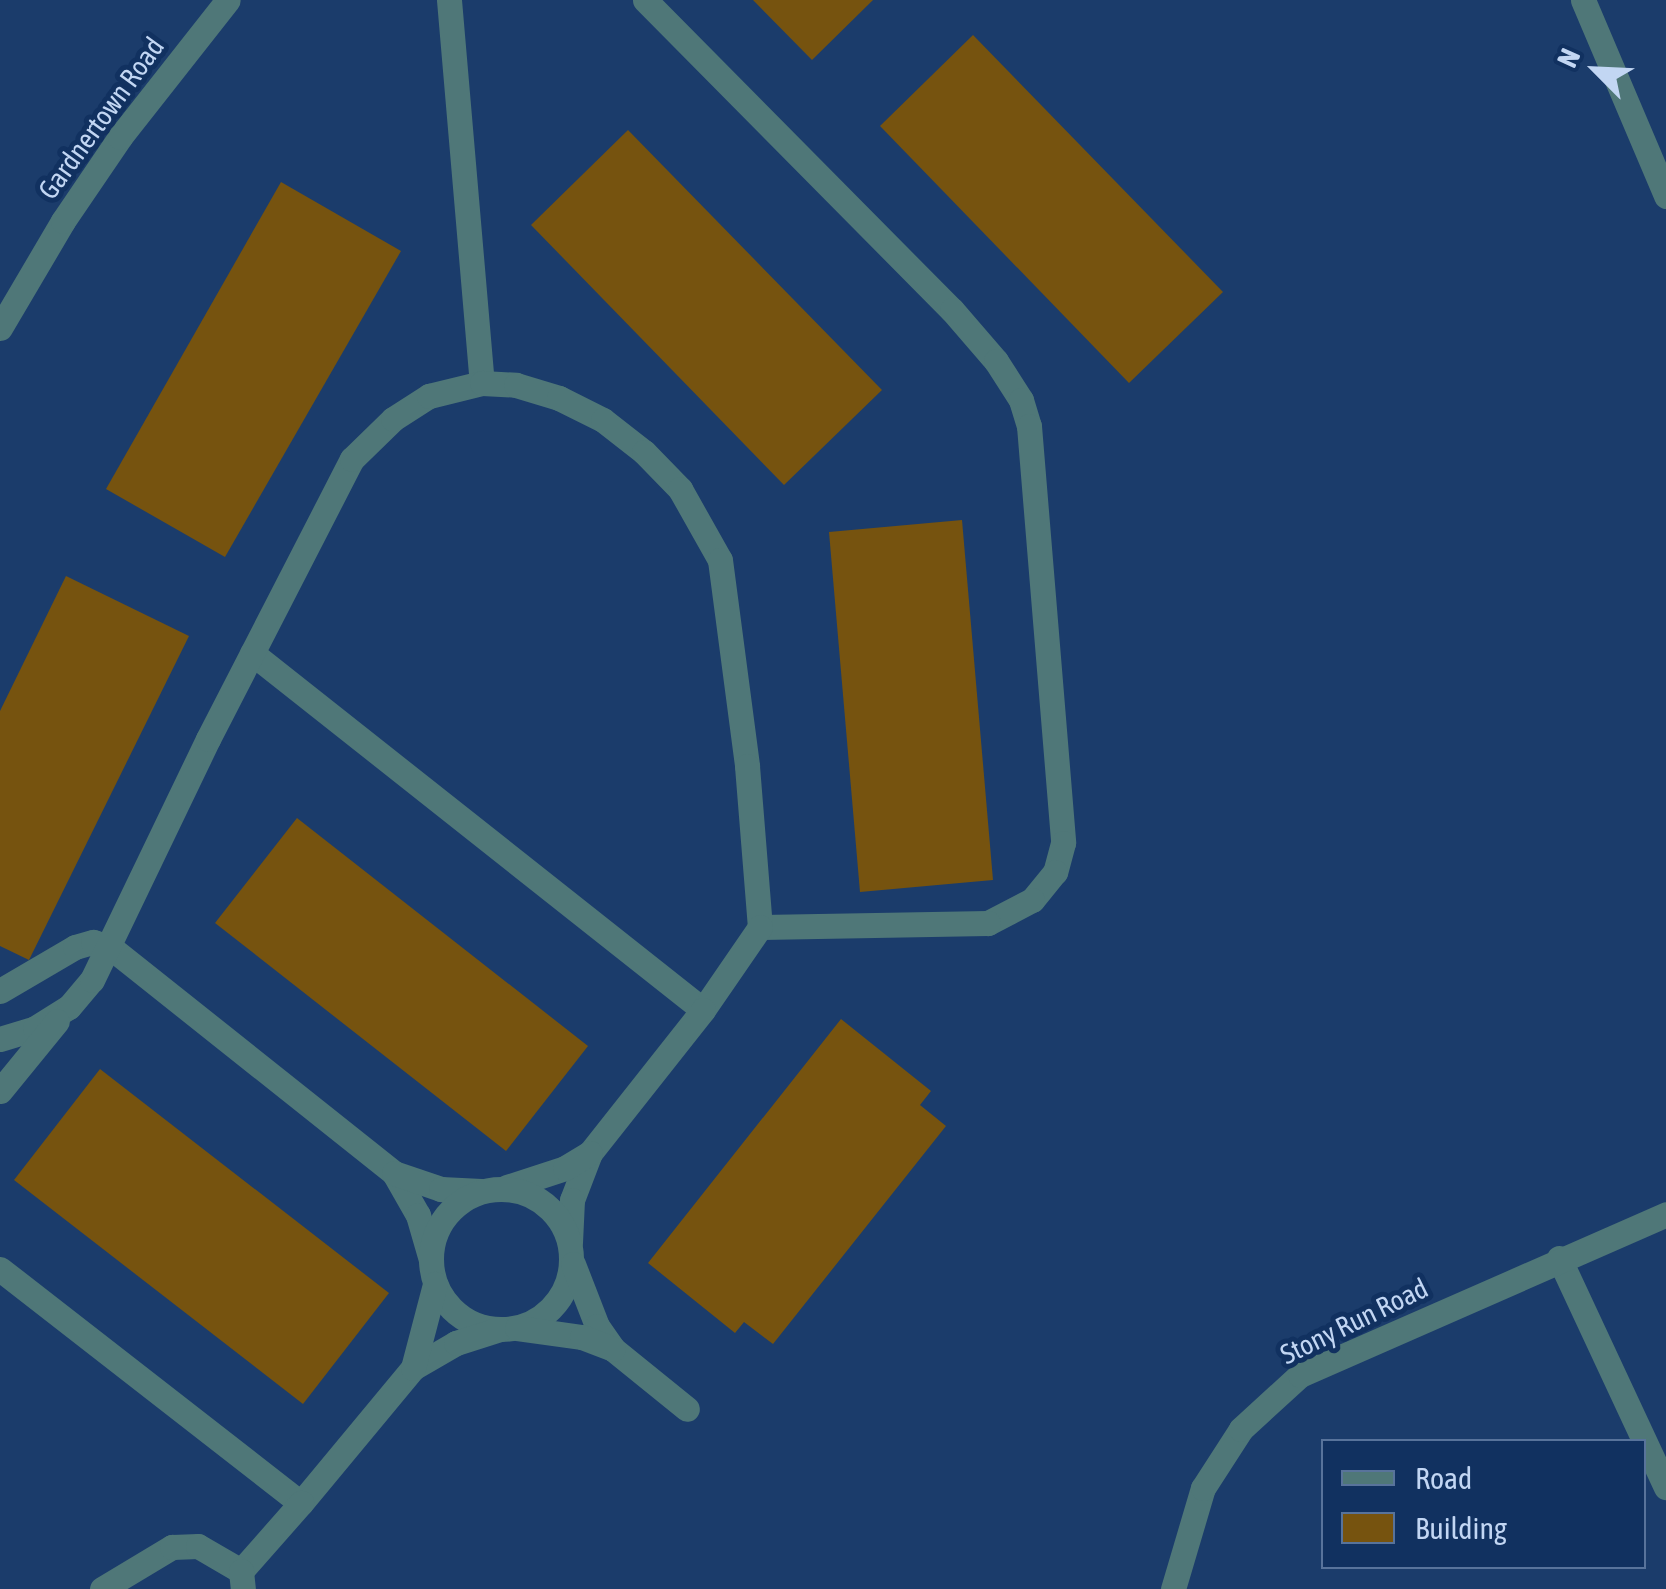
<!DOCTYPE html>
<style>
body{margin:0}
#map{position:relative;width:1666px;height:1589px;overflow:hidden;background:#1b3c6b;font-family:"Asap Condensed",sans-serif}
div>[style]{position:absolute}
.building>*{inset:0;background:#76530f}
.minor>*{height:25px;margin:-12.5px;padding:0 12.5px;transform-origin:12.5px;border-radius:12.5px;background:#4f7778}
.minor>.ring{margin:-12.5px;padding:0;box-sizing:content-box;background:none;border:25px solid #4f7778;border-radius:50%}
span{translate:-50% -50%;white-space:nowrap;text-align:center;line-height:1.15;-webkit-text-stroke:10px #113160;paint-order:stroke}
.street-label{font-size:28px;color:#c2d6f3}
.legend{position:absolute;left:1321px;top:1439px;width:325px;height:130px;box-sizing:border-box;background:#113160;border:2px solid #58739b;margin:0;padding:12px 18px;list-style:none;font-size:30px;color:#c2d6f3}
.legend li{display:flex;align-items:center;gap:20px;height:50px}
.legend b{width:50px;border:2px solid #58739b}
.north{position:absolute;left:1546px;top:20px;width:100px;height:100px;-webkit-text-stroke:8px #113160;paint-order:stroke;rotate:294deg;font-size:28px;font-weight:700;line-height:40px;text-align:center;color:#c2d6f3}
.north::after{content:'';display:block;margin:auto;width:35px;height:45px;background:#c2d6f3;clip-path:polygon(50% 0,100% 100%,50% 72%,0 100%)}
</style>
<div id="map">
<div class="building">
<i style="clip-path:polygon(753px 0,873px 0,812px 60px)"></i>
<i style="clip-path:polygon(973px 35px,1223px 292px,1129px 383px,880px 126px)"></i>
<i style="clip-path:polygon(628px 130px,882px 390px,784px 485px,531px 225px)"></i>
<i style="clip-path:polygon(281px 182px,401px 251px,225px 557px,106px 489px)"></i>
<i style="clip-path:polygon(962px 520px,993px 880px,860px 892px,829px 532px)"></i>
<i style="clip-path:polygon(66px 576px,189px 636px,29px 960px,0 946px,0 711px)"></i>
<i style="clip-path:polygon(297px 818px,588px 1046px,506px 1151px,215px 923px)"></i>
<i style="clip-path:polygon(841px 1019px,931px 1091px,920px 1105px,946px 1126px,773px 1344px,744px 1322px,735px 1333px,648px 1263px)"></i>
<i style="clip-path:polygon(100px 1069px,389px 1293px,303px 1404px,14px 1180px)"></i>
</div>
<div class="minor">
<i style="left:449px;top:0;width:384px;rotate:85.1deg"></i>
<i style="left:645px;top:0;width:436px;rotate:45.3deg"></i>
<i style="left:952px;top:310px;width:67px;rotate:49.2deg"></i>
<i style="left:996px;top:361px;width:46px;rotate:57.3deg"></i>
<i style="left:1021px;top:400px;width:27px;rotate:73deg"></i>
<i style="left:1029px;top:426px;width:418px;rotate:85.3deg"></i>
<i style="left:1063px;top:843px;width:30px;rotate:105deg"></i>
<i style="left:1055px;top:872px;width:36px;rotate:129deg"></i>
<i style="left:1032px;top:900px;width:50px;rotate:152.4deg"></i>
<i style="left:988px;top:923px;width:228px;rotate:179deg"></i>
<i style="left:1583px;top:0;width:213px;rotate:67deg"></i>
<i style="left:0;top:328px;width:124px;rotate:-59.5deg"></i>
<i style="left:63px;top:221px;width:102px;rotate:-55.8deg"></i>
<i style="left:120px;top:137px;width:174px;rotate:-51.8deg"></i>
<i style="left:252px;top:653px;width:575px;rotate:38.36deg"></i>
<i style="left:0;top:991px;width:87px;rotate:-30.4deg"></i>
<i style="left:75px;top:947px;width:19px;rotate:-16deg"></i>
<i style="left:93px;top:942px;width:18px;rotate:16deg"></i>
<i style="left:110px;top:947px;width:363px;rotate:38.5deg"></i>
<i style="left:394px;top:1173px;width:48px;rotate:60.3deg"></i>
<i style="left:418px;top:1215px;width:47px;rotate:73.9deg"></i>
<i style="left:0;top:1039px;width:37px;rotate:-17deg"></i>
<i style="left:35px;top:1028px;width:40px;rotate:-32deg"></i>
<i style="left:69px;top:1007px;width:35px;rotate:-50deg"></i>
<i style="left:92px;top:980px;width:267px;rotate:-64.3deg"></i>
<i style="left:208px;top:739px;width:315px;rotate:-62.8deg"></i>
<i style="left:352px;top:459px;width:57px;rotate:-44.3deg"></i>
<i style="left:393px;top:419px;width:43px;rotate:-32.6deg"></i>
<i style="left:429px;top:396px;width:55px;rotate:-13.8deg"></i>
<i style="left:482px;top:383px;width:34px;rotate:3deg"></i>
<i style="left:516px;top:385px;width:45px;rotate:16.8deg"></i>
<i style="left:559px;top:398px;width:49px;rotate:26.6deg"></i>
<i style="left:603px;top:420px;width:52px;rotate:38deg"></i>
<i style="left:644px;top:452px;width:52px;rotate:45.8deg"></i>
<i style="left:680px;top:489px;width:81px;rotate:60.6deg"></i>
<i style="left:720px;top:560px;width:208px;rotate:82.5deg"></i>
<i style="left:747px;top:766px;width:162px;rotate:85.4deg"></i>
<i style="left:760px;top:927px;width:101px;rotate:124.5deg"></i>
<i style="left:703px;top:1010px;width:182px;rotate:128.3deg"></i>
<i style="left:590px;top:1153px;width:50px;rotate:111deg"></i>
<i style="left:572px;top:1200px;width:42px;rotate:92.7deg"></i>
<i style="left:0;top:1091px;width:90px;rotate:-50.8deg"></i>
<i style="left:394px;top:1173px;width:50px;rotate:18.8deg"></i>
<i style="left:441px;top:1189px;width:40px;rotate:2.9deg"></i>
<i style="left:507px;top:1187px;width:61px;rotate:-18.1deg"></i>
<i style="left:565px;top:1168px;width:29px;rotate:-31deg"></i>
<i class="ring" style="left:431px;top:1189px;width:115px;height:115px"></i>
<i style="left:1559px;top:1258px;width:253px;rotate:65deg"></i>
<i style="left:573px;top:1264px;width:66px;rotate:68.8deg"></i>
<i style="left:597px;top:1326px;width:28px;rotate:55deg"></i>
<i style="left:613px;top:1349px;width:95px;rotate:39deg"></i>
<i style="left:0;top:1269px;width:381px;rotate:37.9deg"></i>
<i style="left:301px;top:1503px;width:175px;rotate:-50.3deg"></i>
<i style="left:413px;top:1368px;width:50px;rotate:-30.2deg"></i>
<i style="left:456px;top:1343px;width:46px;rotate:-17.7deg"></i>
<i style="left:517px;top:1328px;width:66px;rotate:7.9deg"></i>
<i style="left:582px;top:1337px;width:33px;rotate:21deg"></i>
<i style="left:413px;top:1368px;width:87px;rotate:-75.3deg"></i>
<i style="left:241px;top:1571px;width:91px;rotate:-48.6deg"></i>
<i style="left:102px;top:1589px;width:82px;rotate:-31deg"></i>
<i style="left:172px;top:1547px;width:26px;rotate:-2deg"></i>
<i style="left:198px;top:1546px;width:50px;rotate:30.2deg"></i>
<i style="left:241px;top:1571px;width:18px;rotate:84deg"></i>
<i style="left:1173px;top:1589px;width:105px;rotate:-73.5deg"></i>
<i style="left:1203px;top:1488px;width:70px;rotate:-57.2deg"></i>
<i style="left:1241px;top:1429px;width:80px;rotate:-42.5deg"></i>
<i style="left:1300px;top:1375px;width:400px;rotate:-23.7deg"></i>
</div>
<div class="street-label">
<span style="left:101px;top:118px;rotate:-54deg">Gardnertown Road</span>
<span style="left:1354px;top:1321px;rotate:-26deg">Stony Run Road</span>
</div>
<ul class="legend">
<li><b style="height:12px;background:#4f7778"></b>Road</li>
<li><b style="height:28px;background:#76530f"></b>Building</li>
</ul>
<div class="north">N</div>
</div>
